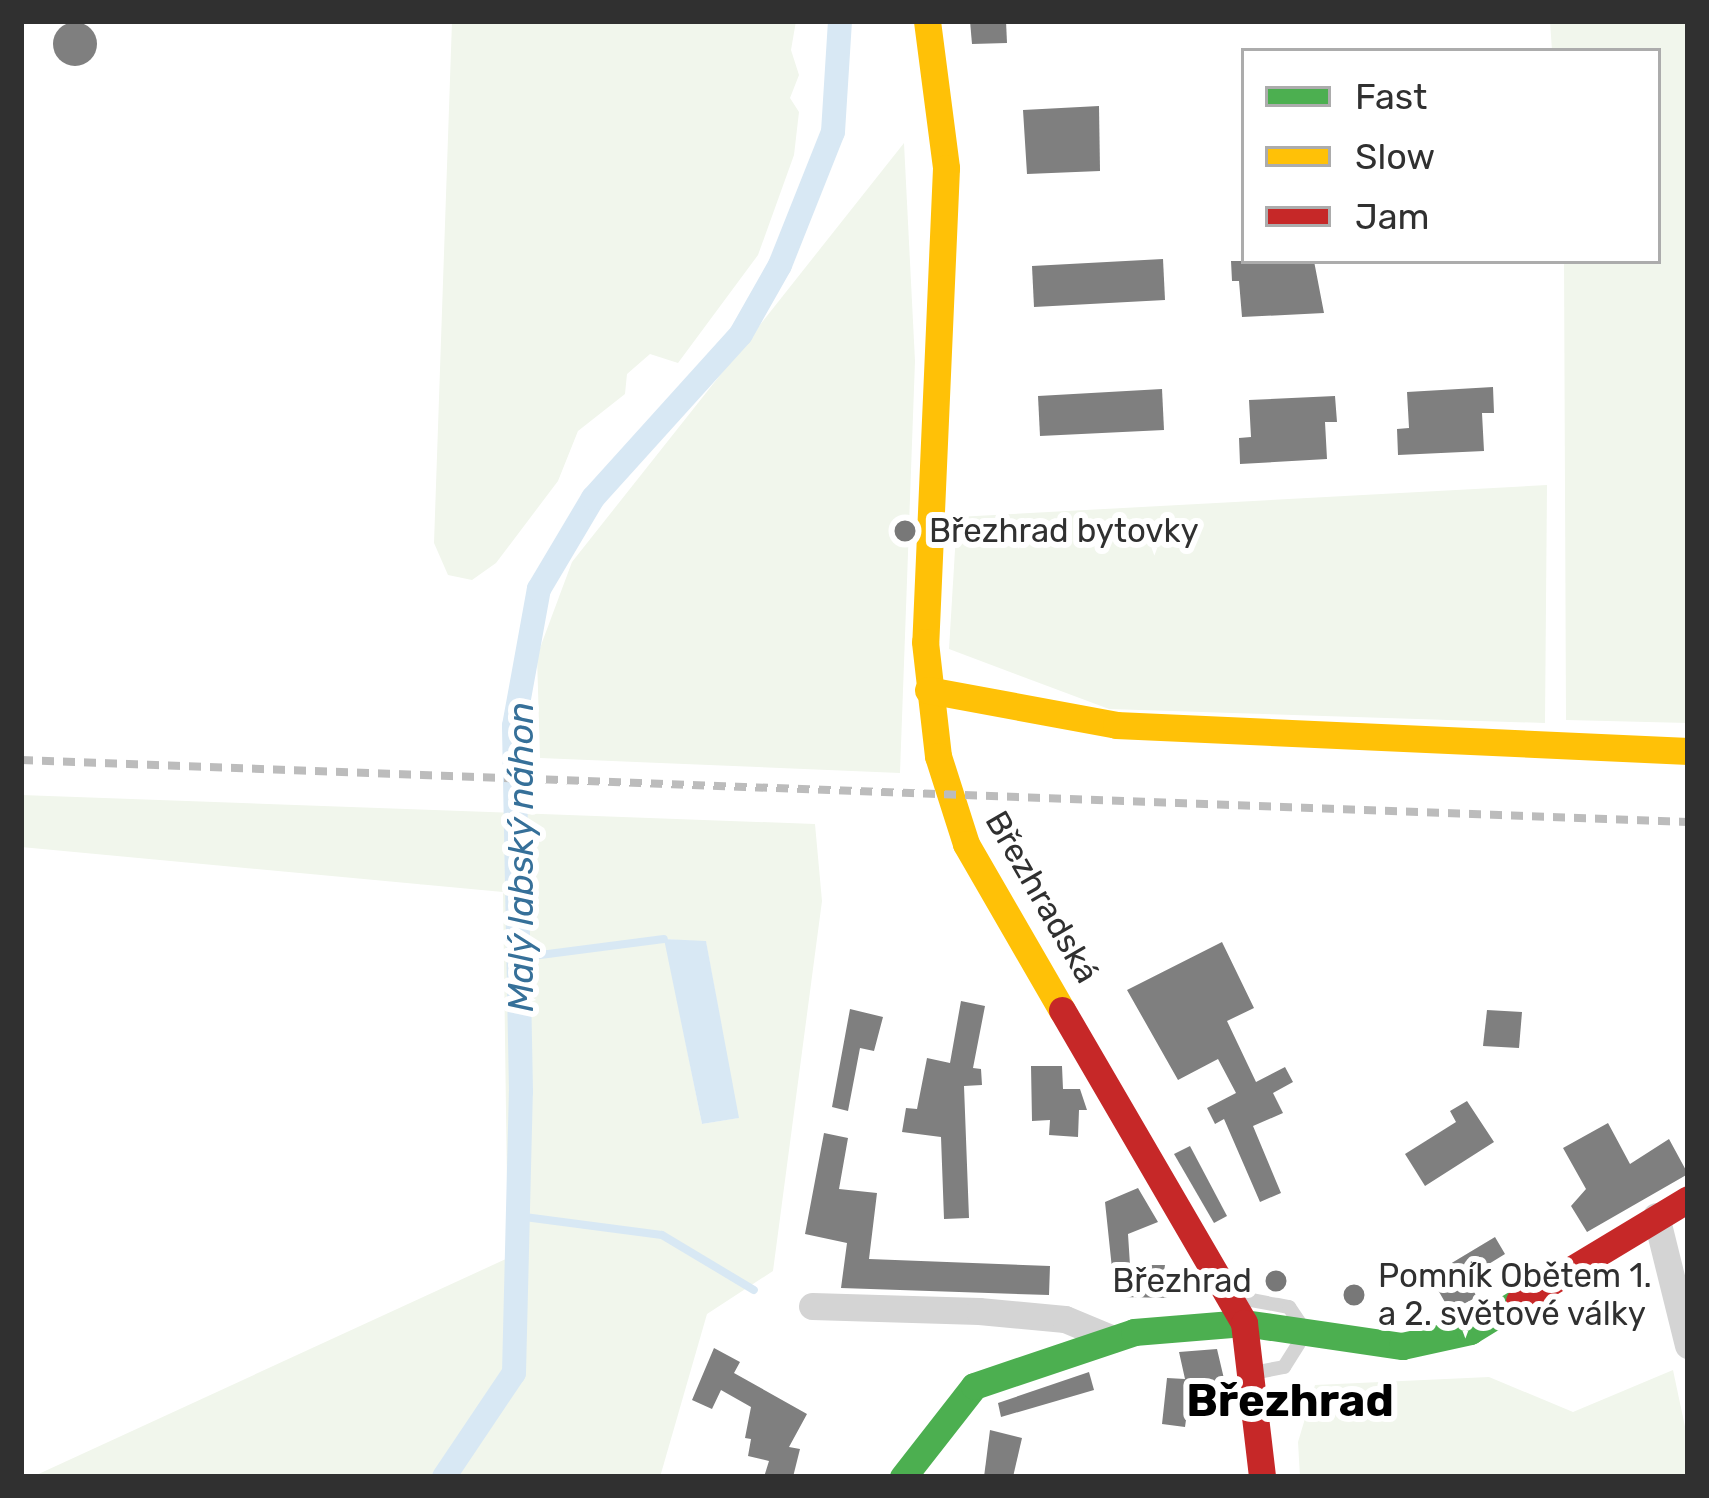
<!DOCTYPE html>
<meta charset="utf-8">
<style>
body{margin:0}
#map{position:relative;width:1709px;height:1498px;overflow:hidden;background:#fff;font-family:Rubik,sans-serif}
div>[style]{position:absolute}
.green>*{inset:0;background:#f1f6ec}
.water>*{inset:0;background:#d8e8f4}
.stream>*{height:8px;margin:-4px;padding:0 4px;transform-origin:4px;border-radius:4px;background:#d8e8f4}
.canal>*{height:24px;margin:-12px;padding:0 12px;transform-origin:12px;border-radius:12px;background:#d8e8f4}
.building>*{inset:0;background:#7f7f7f}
.round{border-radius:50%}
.lane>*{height:14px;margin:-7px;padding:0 7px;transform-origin:7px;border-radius:7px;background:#d4d4d4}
.street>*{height:27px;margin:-13.5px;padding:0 13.5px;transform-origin:13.5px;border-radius:13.5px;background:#d4d4d4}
.fast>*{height:27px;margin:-13.5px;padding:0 13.5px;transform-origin:13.5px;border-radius:13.5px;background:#4caf50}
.slow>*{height:27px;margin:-13.5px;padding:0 13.5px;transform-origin:13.5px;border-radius:13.5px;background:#ffc107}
.jam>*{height:27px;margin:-13.5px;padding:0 13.5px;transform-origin:13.5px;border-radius:13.5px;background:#c62828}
.rail>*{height:8px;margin-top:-4px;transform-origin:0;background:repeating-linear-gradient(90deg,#bcbcbc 0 12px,transparent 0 21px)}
.dots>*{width:33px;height:33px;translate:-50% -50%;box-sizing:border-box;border:6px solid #fff;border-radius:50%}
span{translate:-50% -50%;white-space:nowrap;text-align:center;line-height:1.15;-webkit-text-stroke:12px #fff;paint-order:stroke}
.poi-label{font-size:33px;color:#303030}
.left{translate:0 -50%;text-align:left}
.right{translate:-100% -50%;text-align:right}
.street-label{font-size:33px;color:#303030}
.water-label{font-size:36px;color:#367099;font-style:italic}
.district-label{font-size:45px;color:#000;font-weight:700}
.frame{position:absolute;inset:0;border:24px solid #303030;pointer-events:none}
.legend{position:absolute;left:1241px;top:48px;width:420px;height:216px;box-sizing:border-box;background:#fff;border:3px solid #acacac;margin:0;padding:15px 21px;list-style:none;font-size:36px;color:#303030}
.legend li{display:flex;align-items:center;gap:24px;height:60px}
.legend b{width:60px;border:3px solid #acacac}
</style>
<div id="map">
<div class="green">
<i style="clip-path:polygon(452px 21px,796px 21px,791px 50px,799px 75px,790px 98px,799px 112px,794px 155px,758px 255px,678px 363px,650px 354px,627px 374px,625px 394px,578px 431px,558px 481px,496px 563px,472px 580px,448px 575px,434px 543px)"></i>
<i style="clip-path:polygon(1550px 21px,1688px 21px,1688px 723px,1566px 720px,1564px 261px,1658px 261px,1658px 51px,1552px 51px)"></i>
<i style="clip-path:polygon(904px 143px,915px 361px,900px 773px,540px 758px,537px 656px,572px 562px)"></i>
<i style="clip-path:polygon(1547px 485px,1545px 723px,1109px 709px,949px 649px,957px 517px)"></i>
<i style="clip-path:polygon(evenodd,21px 795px,815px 824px,822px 901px,773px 1271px,707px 1314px,660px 1477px,32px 1477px,508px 1258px,503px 892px,21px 847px,21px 795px,665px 939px,706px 942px,738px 1118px,702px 1124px,665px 939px)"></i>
<i style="clip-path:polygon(1673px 1370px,1688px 1441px,1688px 1477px,1300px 1477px,1298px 1442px,1315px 1385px,1489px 1377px,1573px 1412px)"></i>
</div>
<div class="water">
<i style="clip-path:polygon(664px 939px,706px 941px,739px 1118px,702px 1124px)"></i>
</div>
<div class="stream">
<i style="left:517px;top:958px;width:148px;rotate:-7.4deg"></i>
<i style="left:517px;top:1216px;width:146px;rotate:7.5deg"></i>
<i style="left:662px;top:1235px;width:107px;rotate:30.9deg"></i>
</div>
<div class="canal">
<i style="left:444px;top:1477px;width:125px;rotate:-56.1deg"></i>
<i style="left:514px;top:1373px;width:281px;rotate:-88.6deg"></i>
<i style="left:521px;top:1092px;width:366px;rotate:-91.1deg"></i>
<i style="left:514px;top:726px;width:139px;rotate:-79.7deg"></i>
<i style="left:539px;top:589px;width:106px;rotate:-59.3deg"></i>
<i style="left:593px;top:498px;width:221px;rotate:-47.9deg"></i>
<i style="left:741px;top:334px;width:79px;rotate:-60.5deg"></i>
<i style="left:780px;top:265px;width:143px;rotate:-68.3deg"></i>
<i style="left:833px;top:132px;width:111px;rotate:-86.4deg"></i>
</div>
<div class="building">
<i style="clip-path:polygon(970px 21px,1006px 21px,1007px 43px,972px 44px)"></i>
<i class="round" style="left:53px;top:22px;width:44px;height:44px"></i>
<i style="clip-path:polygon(1099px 106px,1100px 171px,1027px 174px,1023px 110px)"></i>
<i style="clip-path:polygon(1163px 259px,1165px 300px,1034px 307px,1032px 266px)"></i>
<i style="clip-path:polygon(1231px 261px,1314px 261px,1324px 313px,1242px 317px,1239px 281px,1232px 281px)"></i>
<i style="clip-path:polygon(1493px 387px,1494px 413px,1482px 413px,1484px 451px,1398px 455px,1397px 429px,1409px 428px,1407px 392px)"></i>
<i style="clip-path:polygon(1162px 389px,1164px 430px,1040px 436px,1038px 396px)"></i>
<i style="clip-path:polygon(1335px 396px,1337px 422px,1325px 422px,1327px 459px,1240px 464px,1239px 438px,1251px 437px,1249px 400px)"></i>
<i style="clip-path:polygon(1222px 942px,1254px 1008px,1227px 1021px,1256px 1082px,1285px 1067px,1293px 1082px,1273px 1093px,1283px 1113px,1253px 1126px,1281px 1193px,1260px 1202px,1224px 1119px,1215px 1124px,1207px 1108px,1236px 1093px,1218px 1059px,1178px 1080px,1127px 990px)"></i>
<i style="clip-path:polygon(961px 1001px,985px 1006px,973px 1068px,981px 1069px,982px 1085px,964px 1086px,969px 1218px,944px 1219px,941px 1137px,902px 1132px,906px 1108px,917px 1109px,927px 1058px,950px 1063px)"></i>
<i style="clip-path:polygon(850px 1009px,883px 1017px,874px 1051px,860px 1048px,848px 1111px,832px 1107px)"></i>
<i style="clip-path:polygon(1487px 1010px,1522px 1012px,1519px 1048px,1483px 1046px)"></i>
<i style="clip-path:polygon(1031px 1066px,1062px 1066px,1063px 1089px,1080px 1089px,1087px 1110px,1079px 1110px,1078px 1137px,1049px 1135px,1050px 1120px,1032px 1121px)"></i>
<i style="clip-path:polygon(1467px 1101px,1494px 1142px,1425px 1186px,1405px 1154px,1456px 1122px,1450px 1111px)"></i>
<i style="clip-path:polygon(1608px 1123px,1630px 1164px,1669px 1139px,1688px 1174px,1587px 1232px,1571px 1206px,1586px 1189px,1563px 1148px)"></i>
<i style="clip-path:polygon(824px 1133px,848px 1138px,839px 1189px,877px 1193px,869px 1259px,1050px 1266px,1049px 1295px,841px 1288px,847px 1243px,805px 1234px)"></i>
<i style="clip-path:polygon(1190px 1146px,1227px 1216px,1214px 1223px,1174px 1154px)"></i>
<i style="clip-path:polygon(1138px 1188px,1158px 1222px,1128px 1234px,1130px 1265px,1165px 1265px,1164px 1272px,1177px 1272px,1177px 1298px,1115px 1297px,1105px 1202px)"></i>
<i style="clip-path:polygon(1495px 1237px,1505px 1254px,1466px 1278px,1477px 1297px,1450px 1311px,1430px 1276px)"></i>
<i style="clip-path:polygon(714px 1348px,740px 1362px,734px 1373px,807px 1414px,789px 1447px,800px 1449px,793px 1477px,764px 1477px,769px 1461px,748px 1456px,751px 1439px,745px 1438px,751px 1407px,721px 1390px,712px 1409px,692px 1400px)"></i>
<i style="clip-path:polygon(1217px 1349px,1225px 1383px,1190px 1391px,1185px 1427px,1162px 1424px,1167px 1378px,1185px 1379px,1179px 1352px)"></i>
<i style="clip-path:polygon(1089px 1372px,1094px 1390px,1001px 1417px,998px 1403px)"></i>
<i style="clip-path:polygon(990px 1430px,1022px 1438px,1013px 1477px,984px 1477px)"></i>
</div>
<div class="lane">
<i style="left:1235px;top:1297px;width:55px;rotate:10.5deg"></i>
<i style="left:1289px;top:1307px;width:30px;rotate:56deg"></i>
<i style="left:1306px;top:1332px;width:41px;rotate:122.2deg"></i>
<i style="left:1284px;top:1367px;width:31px;rotate:169deg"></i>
</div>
<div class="street">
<i style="left:1656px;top:1216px;width:133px;rotate:76.1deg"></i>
<i style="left:812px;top:1306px;width:167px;rotate:1.7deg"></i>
<i style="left:979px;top:1311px;width:86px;rotate:5.3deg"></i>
<i style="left:1065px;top:1319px;width:52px;rotate:22.6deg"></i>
</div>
<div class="fast">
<i style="left:903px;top:1477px;width:115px;rotate:-52deg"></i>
<i style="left:974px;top:1386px;width:169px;rotate:-18.6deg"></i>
<i style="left:1134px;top:1332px;width:110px;rotate:-4.7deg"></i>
<i style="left:1244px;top:1323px;width:160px;rotate:8.3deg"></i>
<i style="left:1402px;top:1346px;width:70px;rotate:-12.4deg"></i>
<i style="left:1470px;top:1331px;width:57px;rotate:-31.5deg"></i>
</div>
<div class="slow">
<i style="left:927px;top:21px;width:148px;rotate:82.6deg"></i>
<i style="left:946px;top:168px;width:474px;rotate:92.5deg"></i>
<i style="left:925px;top:642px;width:115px;rotate:83.5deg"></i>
<i style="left:938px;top:756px;width:92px;rotate:72.3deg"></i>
<i style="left:966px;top:844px;width:192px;rotate:60deg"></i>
<i style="left:928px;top:690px;width:191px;rotate:10.5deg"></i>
<i style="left:1116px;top:725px;width:573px;rotate:2.6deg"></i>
</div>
<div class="jam">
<i style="left:1062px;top:1010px;width:362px;rotate:59.8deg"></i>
<i style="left:1244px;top:1323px;width:155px;rotate:83.3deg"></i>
<i style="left:1519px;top:1301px;width:197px;rotate:-31.1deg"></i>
</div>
<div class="rail">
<i style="left:21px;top:760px;width:1668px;rotate:2.13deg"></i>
</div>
<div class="dots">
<i style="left:905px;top:531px;background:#787878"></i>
<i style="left:1276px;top:1281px;background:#787878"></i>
<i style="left:1354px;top:1295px;background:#787878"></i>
</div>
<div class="poi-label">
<span class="left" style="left:929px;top:531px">Březhrad bytovky</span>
<span class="left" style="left:1378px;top:1295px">Pomník Obětem 1.<br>a 2. světové války</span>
<span class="right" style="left:1252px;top:1281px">Březhrad</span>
</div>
<div class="street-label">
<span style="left:1042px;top:897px;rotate:60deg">Březhradská</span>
</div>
<div class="water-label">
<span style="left:521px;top:857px;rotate:-90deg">Malý labský náhon</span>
</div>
<div class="district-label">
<span style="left:1290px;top:1401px">Březhrad</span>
</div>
<div class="frame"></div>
<ul class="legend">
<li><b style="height:15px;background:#4caf50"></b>Fast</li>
<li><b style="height:15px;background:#ffc107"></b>Slow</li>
<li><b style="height:15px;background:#c62828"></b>Jam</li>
</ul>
</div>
